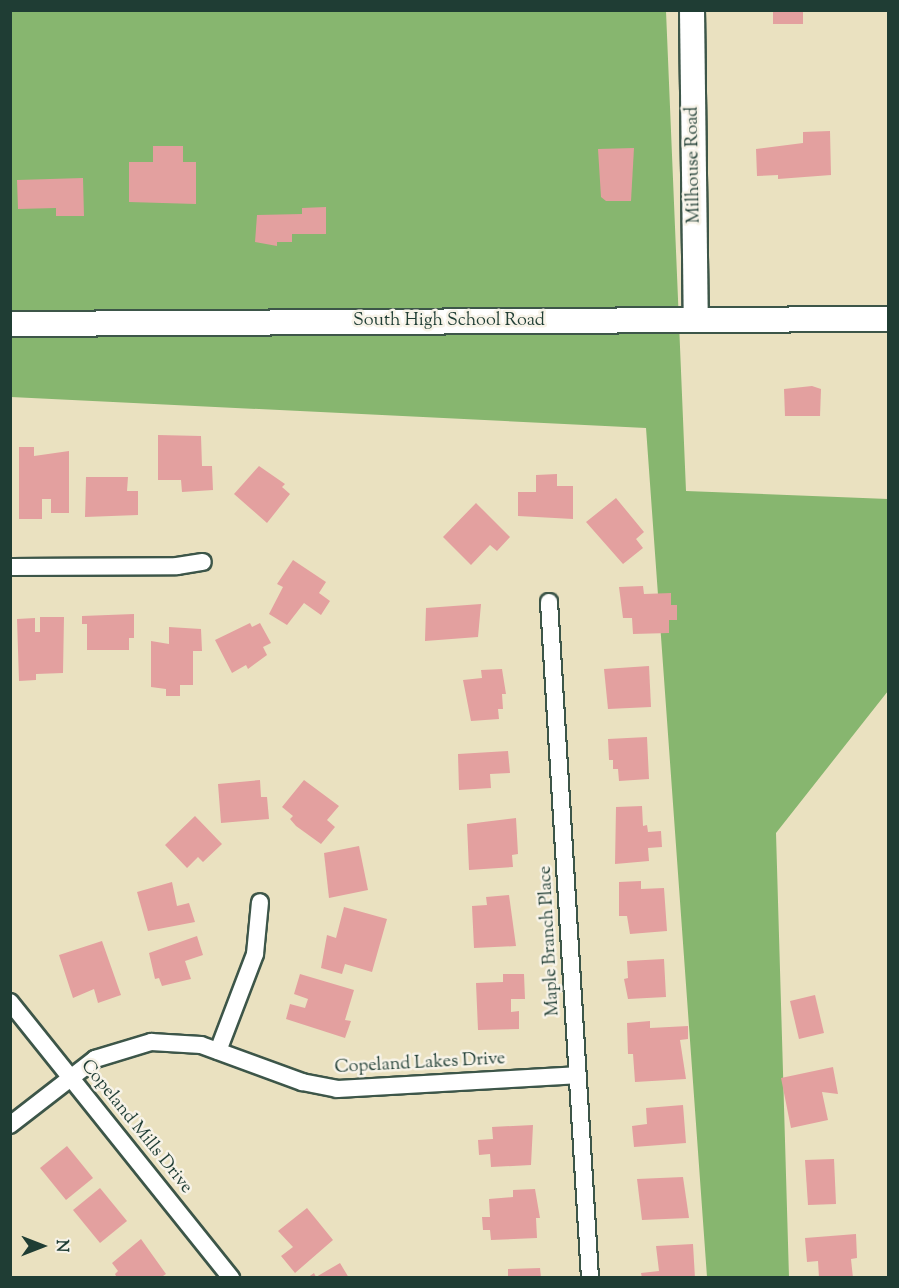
<!DOCTYPE html>
<style>
body{margin:0}
#map{position:relative;width:899px;height:1288px;overflow:hidden;background:#eae1c0;font-family:"Sorts Mill Goudy",serif}
div>[style]{position:absolute}
.forest>*{inset:0;background:#87b66f}
.building>*{inset:0;background:#e3a09f}
.roads{filter:drop-shadow(2px 0 #3d5649) drop-shadow(-2px 0 #3d5649) drop-shadow(0 2px #3d5649) drop-shadow(0 -2px #3d5649)}
.street>*{height:16px;margin:-8px;padding:0 8px;transform-origin:8px;border-radius:8px;background:#fff}
.secondary>*{height:24px;margin:-12px;padding:0 12px;transform-origin:12px;border-radius:12px;background:#fff}
span{translate:-50% -50%;white-space:nowrap;text-align:center;line-height:1.15;-webkit-text-stroke:5px #f7f3e8;paint-order:stroke}
.street-label{font-size:18px;color:#1f3d34}
.frame{position:absolute;inset:0;border:12px solid #1f3d34;pointer-events:none}
.north{position:absolute;left:12px;top:1216px;width:60px;height:60px;-webkit-text-stroke:4px #f7f3e8;paint-order:stroke;rotate:90deg;font-size:16px;font-weight:700;line-height:24px;text-align:center;color:#1f3d34}
.north::after{content:'';display:block;margin:auto;width:21px;height:27px;background:#1f3d34;clip-path:polygon(50% 0,100% 100%,50% 72%,0 100%)}
</style>
<div id="map">
<div class="forest">
<i style="clip-path:polygon(11px 11px,666px 11px,686px 491px,888px 499px,888px 691px,776px 833px,789px 1277px,707px 1277px,646px 428px,11px 397px)"></i>
</div>
<div class="building">
<i style="clip-path:polygon(773px 10px,803px 10px,803px 24px,773px 24px)"></i>
<i style="clip-path:polygon(830px 131px,831px 175px,778px 179px,778px 175px,757px 176px,756px 149px,803px 143px,803px 132px)"></i>
<i style="clip-path:polygon(153px 146px,183px 146px,183px 162px,196px 162px,196px 204px,129px 202px,129px 162px,153px 162px)"></i>
<i style="clip-path:polygon(634px 148px,631px 201px,606px 201px,601px 197px,598px 149px)"></i>
<i style="clip-path:polygon(83px 178px,84px 216px,56px 216px,56px 208px,18px 209px,17px 180px)"></i>
<i style="clip-path:polygon(326px 207px,326px 234px,292px 234px,292px 242px,277px 242px,277px 246px,255px 242px,257px 215px,302px 214px,302px 208px)"></i>
<i style="clip-path:polygon(812px 386px,821px 389px,820px 416px,785px 416px,784px 389px)"></i>
<i style="clip-path:polygon(158px 435px,201px 436px,202px 466px,212px 466px,213px 490px,182px 492px,181px 480px,158px 480px)"></i>
<i style="clip-path:polygon(19px 447px,34px 447px,34px 456px,69px 451px,69px 513px,51px 513px,51px 499px,42px 499px,42px 519px,19px 519px)"></i>
<i style="clip-path:polygon(259px 466px,285px 484px,282px 487px,290px 494px,267px 523px,234px 494px)"></i>
<i style="clip-path:polygon(557px 474px,557px 486px,573px 486px,573px 519px,518px 516px,518px 492px,536px 492px,536px 475px)"></i>
<i style="clip-path:polygon(86px 477px,128px 477px,127px 491px,138px 491px,138px 515px,85px 517px)"></i>
<i style="clip-path:polygon(616px 498px,644px 532px,636px 539px,643px 548px,623px 564px,586px 522px)"></i>
<i style="clip-path:polygon(476px 503px,510px 537px,497px 551px,490px 545px,471px 565px,443px 537px)"></i>
<i style="clip-path:polygon(293px 560px,326px 582px,319px 593px,330px 601px,321px 615px,304px 603px,287px 625px,269px 614px,283px 587px,277px 584px)"></i>
<i style="clip-path:polygon(643px 586px,644px 594px,671px 593px,671px 605px,677px 605px,677px 620px,669px 620px,669px 633px,633px 634px,632px 618px,623px 618px,619px 587px)"></i>
<i style="clip-path:polygon(481px 604px,478px 637px,425px 641px,426px 608px)"></i>
<i style="clip-path:polygon(134px 614px,134px 638px,129px 638px,129px 650px,87px 650px,87px 624px,82px 624px,82px 616px)"></i>
<i style="clip-path:polygon(40px 617px,64px 617px,63px 673px,36px 674px,36px 680px,19px 681px,17px 619px,35px 618px,35px 632px,40px 632px)"></i>
<i style="clip-path:polygon(250px 623px,252px 627px,260px 623px,271px 643px,263px 647px,267px 655px,248px 669px,246px 665px,232px 673px,215px 640px)"></i>
<i style="clip-path:polygon(169px 627px,201px 629px,202px 651px,193px 651px,193px 685px,180px 685px,180px 696px,166px 696px,166px 689px,151px 687px,151px 641px,169px 644px)"></i>
<i style="clip-path:polygon(649px 666px,651px 707px,608px 709px,604px 669px)"></i>
<i style="clip-path:polygon(502px 669px,506px 694px,502px 694px,503px 709px,498px 709px,499px 719px,471px 721px,463px 680px,482px 678px,481px 670px)"></i>
<i style="clip-path:polygon(647px 737px,649px 779px,619px 781px,618px 769px,613px 769px,613px 760px,609px 760px,608px 739px)"></i>
<i style="clip-path:polygon(508px 751px,510px 773px,490px 774px,491px 788px,459px 790px,458px 754px)"></i>
<i style="clip-path:polygon(260px 780px,261px 797px,267px 797px,269px 819px,221px 823px,218px 784px)"></i>
<i style="clip-path:polygon(304px 780px,339px 806px,327px 820px,335px 827px,321px 844px,296px 826px,290px 819px,293px 816px,282px 807px)"></i>
<i style="clip-path:polygon(642px 806px,643px 826px,647px 825px,648px 832px,661px 831px,662px 847px,648px 848px,649px 861px,615px 864px,616px 807px)"></i>
<i style="clip-path:polygon(195px 816px,222px 844px,203px 862px,198px 857px,187px 868px,165px 845px)"></i>
<i style="clip-path:polygon(516px 818px,518px 854px,512px 855px,513px 867px,469px 870px,467px 824px)"></i>
<i style="clip-path:polygon(359px 846px,368px 890px,329px 898px,324px 853px)"></i>
<i style="clip-path:polygon(641px 881px,641px 889px,664px 888px,667px 931px,630px 934px,627px 916px,619px 916px,619px 882px)"></i>
<i style="clip-path:polygon(172px 882px,177px 906px,189px 903px,195px 922px,148px 931px,137px 892px)"></i>
<i style="clip-path:polygon(509px 895px,516px 946px,474px 948px,472px 906px,487px 905px,486px 897px)"></i>
<i style="clip-path:polygon(344px 907px,387px 919px,372px 972px,345px 964px,342px 974px,321px 968px,327px 935px,336px 938px)"></i>
<i style="clip-path:polygon(197px 936px,203px 955px,185px 961px,191px 979px,162px 986px,159px 978px,155px 979px,149px 953px)"></i>
<i style="clip-path:polygon(102px 941px,121px 995px,98px 1003px,94px 989px,73px 998px,59px 955px)"></i>
<i style="clip-path:polygon(664px 959px,666px 997px,628px 999px,624px 979px,628px 978px,627px 961px)"></i>
<i style="clip-path:polygon(300px 974px,354px 990px,345px 1020px,351px 1021px,345px 1038px,286px 1019px,290px 1004px,305px 1008px,308px 999px,294px 994px)"></i>
<i style="clip-path:polygon(503px 974px,524px 974px,525px 999px,511px 999px,511px 1012px,519px 1011px,519px 1029px,478px 1030px,476px 983px,503px 982px)"></i>
<i style="clip-path:polygon(815px 995px,824px 1033px,799px 1039px,790px 1001px)"></i>
<i style="clip-path:polygon(650px 1021px,650px 1028px,688px 1026px,688px 1039px,680px 1040px,686px 1079px,635px 1082px,633px 1054px,628px 1054px,627px 1023px)"></i>
<i style="clip-path:polygon(833px 1067px,838px 1094px,822px 1092px,828px 1120px,791px 1128px,781px 1078px)"></i>
<i style="clip-path:polygon(683px 1105px,686px 1143px,634px 1147px,632px 1126px,647px 1124px,646px 1108px)"></i>
<i style="clip-path:polygon(533px 1125px,531px 1165px,491px 1167px,490px 1154px,479px 1155px,478px 1140px,493px 1139px,492px 1127px)"></i>
<i style="clip-path:polygon(67px 1146px,93px 1178px,66px 1200px,40px 1168px)"></i>
<i style="clip-path:polygon(834px 1159px,836px 1204px,808px 1205px,805px 1160px)"></i>
<i style="clip-path:polygon(683px 1177px,689px 1218px,642px 1220px,637px 1179px)"></i>
<i style="clip-path:polygon(100px 1188px,127px 1221px,100px 1243px,73px 1210px)"></i>
<i style="clip-path:polygon(535px 1189px,540px 1218px,536px 1218px,537px 1238px,491px 1240px,490px 1230px,483px 1230px,482px 1217px,490px 1217px,489px 1199px,513px 1197px,513px 1190px)"></i>
<i style="clip-path:polygon(307px 1208px,333px 1240px,295px 1273px,281px 1256px,293px 1247px,278px 1231px)"></i>
<i style="clip-path:polygon(856px 1234px,857px 1258px,851px 1259px,853px 1278px,819px 1278px,818px 1261px,807px 1262px,805px 1238px)"></i>
<i style="clip-path:polygon(141px 1239px,166px 1274px,160px 1278px,117px 1278px,115px 1274px,118px 1271px,112px 1263px)"></i>
<i style="clip-path:polygon(693px 1244px,695px 1278px,642px 1278px,641px 1273px,659px 1271px,656px 1246px)"></i>
<i style="clip-path:polygon(340px 1263px,349px 1278px,307px 1278px,314px 1273px,316px 1277px)"></i>
<i style="clip-path:polygon(540px 1268px,541px 1278px,508px 1278px,508px 1269px)"></i>
</div>
<div class="roads">
<div class="street">
<i style="left:10px;top:567px;width:167px;rotate:-0.3deg"></i>
<i style="left:177px;top:566px;width:26px;rotate:-9deg"></i>
<i style="left:549px;top:602px;width:677px;rotate:86.53deg"></i>
<i style="left:10px;top:1002px;width:354px;rotate:51.3deg"></i>
<i style="left:218px;top:1051px;width:104px;rotate:-69.1deg"></i>
<i style="left:255px;top:954px;width:52px;rotate:-84.5deg"></i>
<i style="left:10px;top:1125px;width:108px;rotate:-37.8deg"></i>
<i style="left:95px;top:1059px;width:59px;rotate:-16.9deg"></i>
<i style="left:151px;top:1042px;width:50px;rotate:3.4deg"></i>
<i style="left:201px;top:1045px;width:108px;rotate:20.1deg"></i>
<i style="left:302px;top:1082px;width:36px;rotate:11deg"></i>
<i style="left:337px;top:1089px;width:240px;rotate:-3.3deg"></i>
</div>
<div class="secondary">
<i style="left:692px;top:10px;width:309px;rotate:89.3deg"></i>
<i style="left:10px;top:324px;width:878px;rotate:-0.33deg"></i>
</div>
</div>
<div class="street-label">
<span style="left:694px;top:165px;rotate:-91deg">Milhouse Road</span>
<span style="left:449px;top:321px">South High School Road</span>
<span style="left:550px;top:941px;rotate:-93deg">Maple Branch Place</span>
<span style="left:420px;top:1064px;rotate:-3deg">Copeland Lakes Drive</span>
<span style="left:136px;top:1127px;rotate:51deg">Copeland Mills Drive</span>
</div>
<div class="frame"></div>
<div class="north">N</div>
</div>
